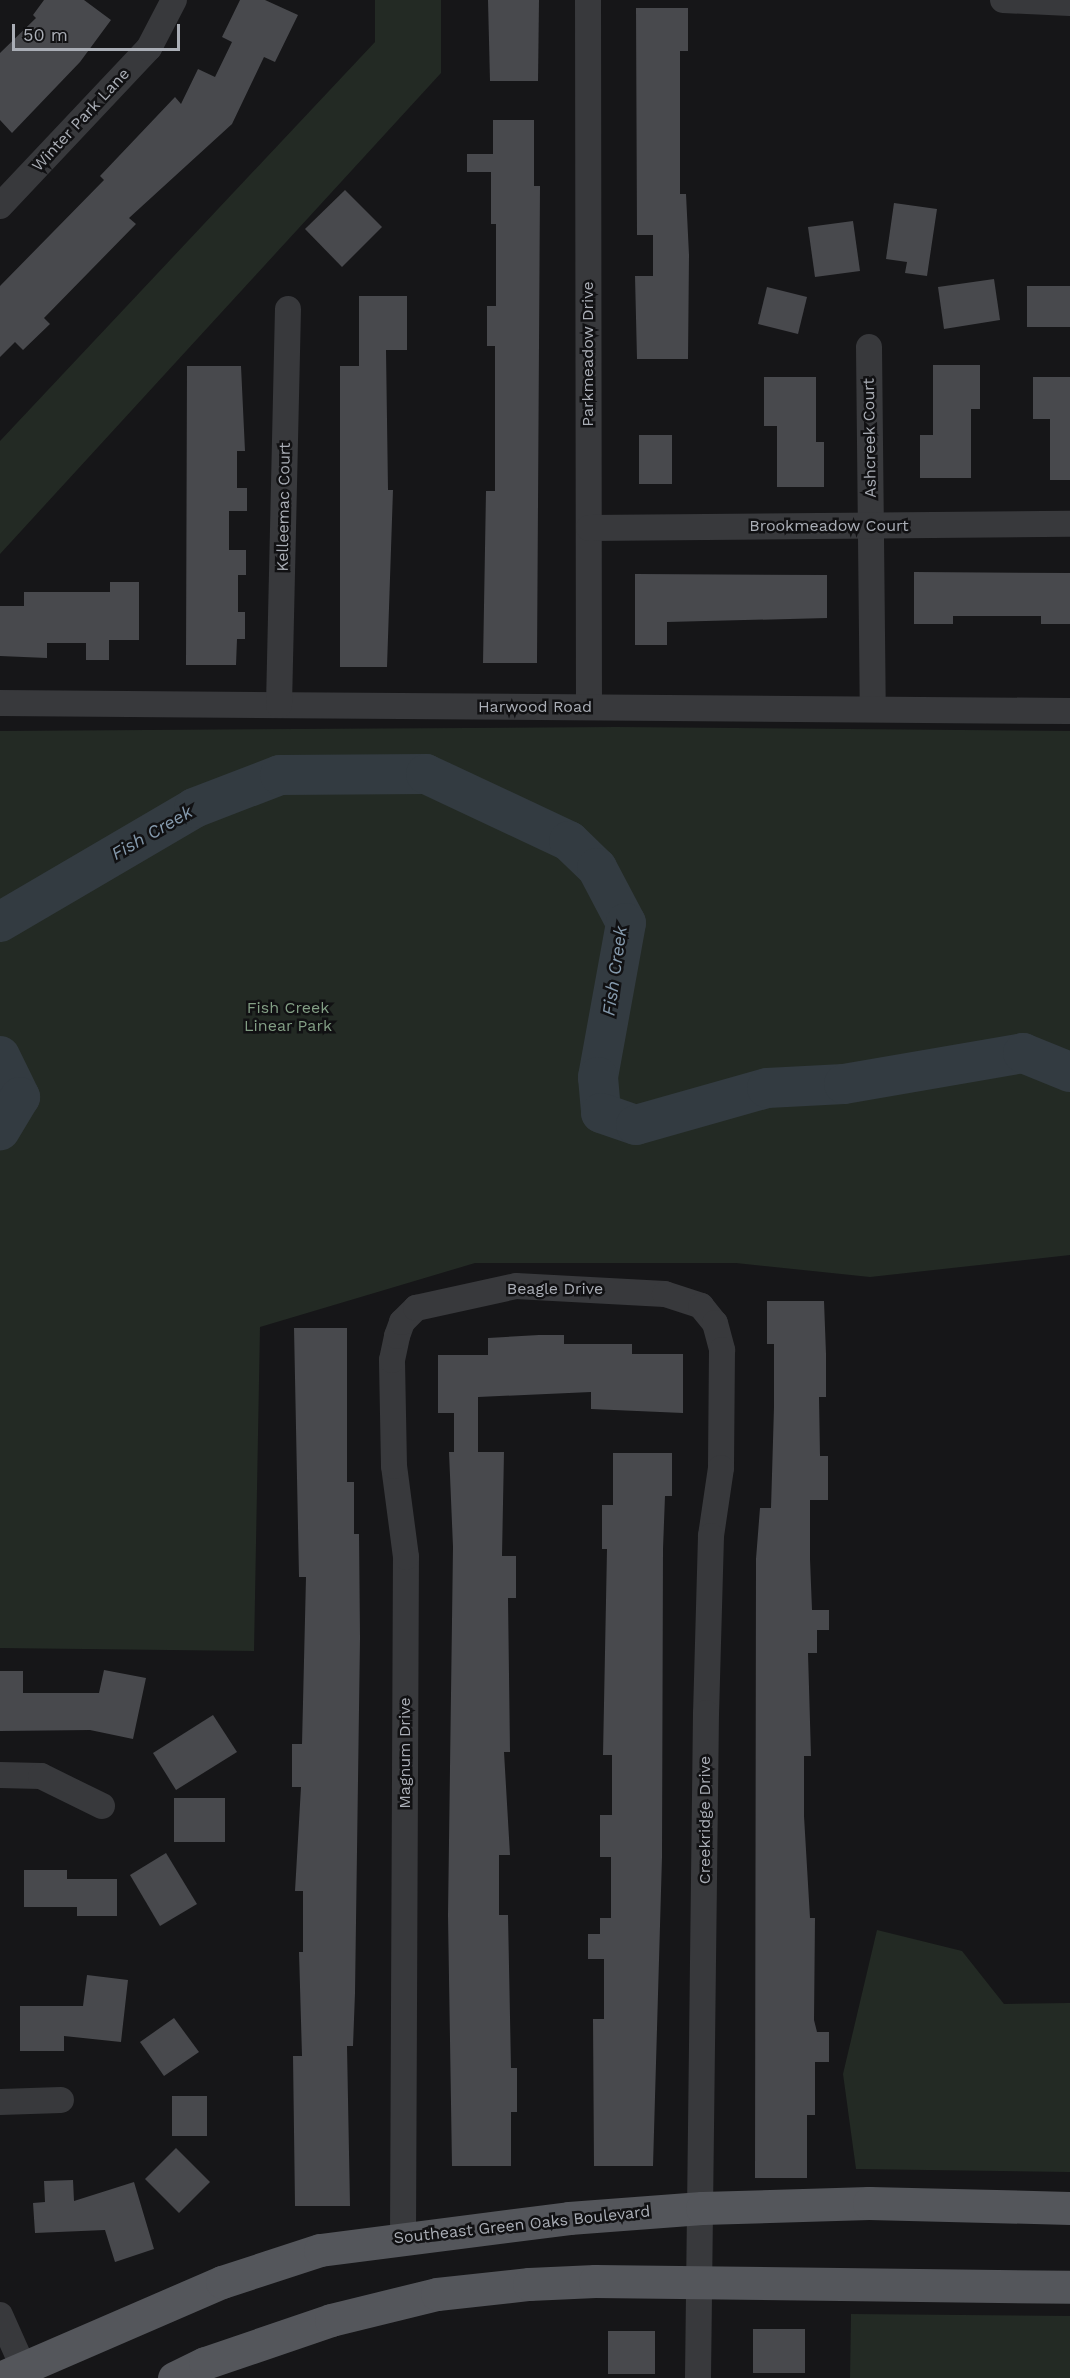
<!DOCTYPE html>
<style>
body{margin:0}
#map{position:relative;width:1070px;height:2378px;overflow:hidden;background:#161618;font-family:"Work Sans",sans-serif}
div>[style]{position:absolute}
.green>*{inset:0;background:#232a24}
.river>*{height:40px;margin:-20px;padding:0 20px;transform-origin:20px;border-radius:20px;background:#333b41}
.building>*{inset:0;background:#48494d}
.minor>*{height:26px;margin:-13px;padding:0 13px;transform-origin:13px;border-radius:13px;background:#38393c}
.major>*{height:33px;margin:-16.5px;padding:0 16.5px;transform-origin:16.5px;border-radius:16.5px;background:#54565b}
span{translate:-50% -50%;white-space:nowrap;text-align:center;line-height:1.15;-webkit-text-stroke:5px #111113;paint-order:stroke}
.street-label{font-size:16px;color:#aaaeb6}
.park-label{font-size:16px;color:#839f85}
.water-label{font-size:18px;color:#859aad;font-style:italic}
.scale{position:absolute;left:12px;top:24px;width:168px;height:27px;box-sizing:border-box;border:3px solid #aaaeb6;border-top:0;padding-left:8px;font-size:18px;line-height:21px;white-space:nowrap;color:#aaaeb6;-webkit-text-stroke:4px #111113;paint-order:stroke}
</style>
<div id="map">
<div class="green">
<i style="clip-path:polygon(375px 0,441px 0,441px 73px,0 554px,0 441px,375px 42px)"></i>
<i style="clip-path:polygon(616px 727px,1070px 731px,1070px 1255px,870px 1277px,736px 1263px,475px 1263px,260px 1327px,254px 1651px,0 1648px,0 731px)"></i>
<i style="clip-path:polygon(877px 1930px,962px 1951px,1004px 2004px,1070px 2003px,1070px 2172px,856px 2169px,843px 2074px)"></i>
<i style="clip-path:polygon(851px 2314px,1070px 2316px,1070px 2378px,850px 2378px)"></i>
</div>
<div class="river">
<i style="left:0;top:922px;width:225px;rotate:-30.4deg"></i>
<i style="left:194px;top:808px;width:92px;rotate:-21deg"></i>
<i style="left:280px;top:775px;width:146px;rotate:-0.4deg"></i>
<i style="left:426px;top:774px;width:158px;rotate:25.1deg"></i>
<i style="left:569px;top:841px;width:39px;rotate:44deg"></i>
<i style="left:597px;top:868px;width:62px;rotate:62.2deg"></i>
<i style="left:626px;top:923px;width:157px;rotate:100.3deg"></i>
<i style="left:598px;top:1077px;width:36px;rotate:85deg"></i>
<i style="left:601px;top:1113px;width:37px;rotate:19deg"></i>
<i style="left:636px;top:1125px;width:136px;rotate:-15.8deg"></i>
<i style="left:767px;top:1088px;width:77px;rotate:-3deg"></i>
<i style="left:844px;top:1084px;width:182px;rotate:-9.8deg"></i>
<i style="left:1023px;top:1053px;width:51px;rotate:22deg"></i>
<i style="left:0;top:1056px;width:46px;rotate:64deg"></i>
<i style="left:20px;top:1097px;width:39px;rotate:121deg"></i>
</div>
<div class="building">
<i style="clip-path:polygon(44px 0,84px 0,111px 20px,80px 62px,12px 133px,0 120px,0 53px,36px 18px,33px 15px)"></i>
<i style="clip-path:polygon(240px 0,265px 0,298px 15px,275px 62px,264px 57px,232px 124px,129px 218px,136px 224px,44px 318px,50px 324px,23px 350px,15px 342px,0 357px,0 286px,104px 180px,100px 176px,175px 97px,181px 104px,198px 69px,215px 77px,232px 42px,222px 37px)"></i>
<i style="clip-path:polygon(488px 0,539px 0,538px 81px,490px 81px)"></i>
<i style="clip-path:polygon(636px 8px,688px 8px,688px 51px,680px 51px,680px 194px,686px 194px,689px 255px,688px 359px,637px 359px,635px 276px,653px 276px,653px 235px,637px 235px)"></i>
<i style="clip-path:polygon(493px 120px,534px 120px,534px 186px,540px 186px,537px 663px,483px 663px,486px 491px,495px 491px,495px 346px,487px 346px,487px 306px,496px 306px,496px 224px,491px 224px,491px 172px,467px 172px,467px 154px,493px 154px)"></i>
<i style="clip-path:polygon(345px 190px,382px 227px,342px 267px,305px 229px)"></i>
<i style="clip-path:polygon(894px 203px,937px 209px,927px 276px,905px 273px,907px 262px,886px 259px)"></i>
<i style="clip-path:polygon(853px 221px,860px 271px,815px 277px,808px 227px)"></i>
<i style="clip-path:polygon(994px 279px,1000px 320px,944px 329px,938px 287px)"></i>
<i style="clip-path:polygon(1027px 286px,1070px 286px,1070px 327px,1027px 327px)"></i>
<i style="clip-path:polygon(767px 287px,807px 297px,798px 334px,758px 324px)"></i>
<i style="clip-path:polygon(359px 296px,407px 296px,407px 350px,386px 350px,388px 490px,393px 490px,387px 667px,340px 667px,340px 366px,359px 366px)"></i>
<i style="clip-path:polygon(933px 365px,980px 365px,980px 409px,971px 409px,971px 478px,920px 478px,920px 435px,933px 435px)"></i>
<i style="clip-path:polygon(187px 366px,241px 366px,245px 451px,237px 451px,237px 488px,247px 488px,247px 511px,229px 511px,229px 550px,246px 550px,246px 575px,238px 575px,238px 612px,245px 612px,245px 639px,237px 639px,236px 665px,186px 665px)"></i>
<i style="clip-path:polygon(764px 377px,816px 377px,816px 442px,824px 442px,824px 487px,777px 487px,777px 426px,764px 426px)"></i>
<i style="clip-path:polygon(1033px 377px,1070px 377px,1070px 480px,1050px 480px,1050px 419px,1033px 419px)"></i>
<i style="clip-path:polygon(639px 435px,672px 435px,672px 484px,639px 484px)"></i>
<i style="clip-path:polygon(914px 572px,1070px 573px,1070px 624px,1041px 624px,1041px 616px,953px 616px,953px 624px,914px 624px)"></i>
<i style="clip-path:polygon(635px 574px,827px 575px,827px 618px,667px 622px,667px 645px,635px 645px)"></i>
<i style="clip-path:polygon(110px 582px,139px 582px,139px 640px,109px 640px,109px 660px,86px 660px,86px 643px,47px 643px,47px 658px,0 656px,0 606px,24px 606px,24px 592px,110px 592px)"></i>
<i style="clip-path:polygon(767px 1301px,824px 1301px,826px 1354px,826px 1397px,819px 1397px,820px 1456px,828px 1456px,828px 1500px,810px 1500px,810px 1559px,812px 1610px,829px 1610px,829px 1630px,817px 1630px,817px 1653px,808px 1653px,811px 1756px,804px 1756px,804px 1816px,810px 1918px,815px 1918px,814px 2020px,817px 2032px,829px 2032px,829px 2062px,815px 2062px,815px 2115px,807px 2115px,807px 2178px,755px 2178px,756px 1559px,760px 1508px,771px 1508px,774px 1407px,774px 1344px,767px 1344px)"></i>
<i style="clip-path:polygon(294px 1328px,347px 1328px,347px 1482px,354px 1482px,354px 1534px,359px 1534px,360px 1638px,355px 1993px,353px 2046px,347px 2046px,350px 2206px,295px 2206px,293px 2056px,302px 2056px,299px 1952px,303px 1952px,303px 1891px,295px 1891px,301px 1787px,292px 1787px,292px 1744px,302px 1744px,306px 1577px,299px 1577px)"></i>
<i style="clip-path:polygon(539px 1335px,564px 1335px,564px 1344px,632px 1344px,632px 1354px,683px 1354px,683px 1413px,591px 1409px,591px 1392px,478px 1397px,478px 1452px,504px 1452px,502px 1556px,516px 1556px,516px 1598px,508px 1598px,510px 1752px,504px 1752px,510px 1855px,499px 1855px,499px 1915px,508px 1915px,511px 2068px,517px 2068px,517px 2112px,511px 2112px,511px 2166px,452px 2166px,448px 1915px,453px 1547px,449px 1452px,454px 1452px,454px 1413px,438px 1413px,438px 1355px,488px 1355px,488px 1338px)"></i>
<i style="clip-path:polygon(613px 1453px,672px 1453px,672px 1496px,665px 1496px,663px 1549px,662px 1857px,653px 2166px,594px 2166px,593px 2019px,604px 2019px,604px 1959px,588px 1959px,588px 1934px,600px 1934px,600px 1918px,611px 1918px,611px 1857px,600px 1857px,600px 1815px,612px 1815px,612px 1755px,603px 1755px,607px 1549px,602px 1549px,602px 1505px,613px 1505px)"></i>
<i style="clip-path:polygon(104px 1670px,146px 1678px,133px 1739px,90px 1730px,0 1731px,0 1671px,23px 1671px,23px 1693px,99px 1693px)"></i>
<i style="clip-path:polygon(213px 1715px,237px 1752px,176px 1790px,153px 1753px)"></i>
<i style="clip-path:polygon(174px 1798px,225px 1798px,225px 1842px,174px 1842px)"></i>
<i style="clip-path:polygon(166px 1853px,197px 1904px,160px 1926px,130px 1875px)"></i>
<i style="clip-path:polygon(24px 1870px,67px 1870px,67px 1879px,117px 1879px,117px 1916px,77px 1916px,77px 1907px,24px 1907px)"></i>
<i style="clip-path:polygon(87px 1975px,128px 1980px,121px 2042px,64px 2036px,64px 2051px,20px 2051px,20px 2006px,83px 2006px)"></i>
<i style="clip-path:polygon(174px 2018px,199px 2052px,164px 2076px,140px 2042px)"></i>
<i style="clip-path:polygon(172px 2096px,207px 2096px,207px 2136px,172px 2136px)"></i>
<i style="clip-path:polygon(176px 2148px,210px 2182px,179px 2213px,145px 2179px)"></i>
<i style="clip-path:polygon(73px 2180px,74px 2201px,134px 2182px,154px 2249px,115px 2262px,105px 2230px,35px 2233px,33px 2203px,45px 2202px,44px 2181px)"></i>
<i style="clip-path:polygon(753px 2329px,805px 2329px,805px 2373px,753px 2373px)"></i>
<i style="clip-path:polygon(608px 2331px,655px 2331px,655px 2374px,608px 2374px)"></i>
</div>
<div class="minor">
<i style="left:588px;top:0;width:707px;rotate:89.92deg"></i>
<i style="left:1003px;top:0;width:67px;rotate:2.6deg"></i>
<i style="left:0;top:206px;width:217px;rotate:-46.7deg"></i>
<i style="left:149px;top:48px;width:54px;rotate:-62.5deg"></i>
<i style="left:869px;top:347px;width:362px;rotate:89.4deg"></i>
<i style="left:589px;top:528px;width:481px;rotate:-0.5deg"></i>
<i style="left:0;top:703px;width:1070px;rotate:0.43deg"></i>
<i style="left:279px;top:705px;width:396px;rotate:-88.7deg"></i>
<i style="left:0;top:1775px;width:41px;rotate:1.4deg"></i>
<i style="left:41px;top:1776px;width:68px;rotate:26.2deg"></i>
<i style="left:0;top:2102px;width:61px;rotate:-1.9deg"></i>
<i style="left:403px;top:2237px;width:680px;rotate:-89.75deg"></i>
<i style="left:406px;top:1557px;width:92px;rotate:-97.5deg"></i>
<i style="left:394px;top:1466px;width:106px;rotate:-91.1deg"></i>
<i style="left:392px;top:1360px;width:25px;rotate:-78deg"></i>
<i style="left:397px;top:1336px;width:15px;rotate:-70deg"></i>
<i style="left:402px;top:1322px;width:20px;rotate:-45deg"></i>
<i style="left:416px;top:1308px;width:102px;rotate:-12.4deg"></i>
<i style="left:516px;top:1286px;width:149px;rotate:3.1deg"></i>
<i style="left:665px;top:1294px;width:38px;rotate:18deg"></i>
<i style="left:701px;top:1306px;width:22px;rotate:51deg"></i>
<i style="left:715px;top:1323px;width:28px;rotate:75deg"></i>
<i style="left:722px;top:1350px;width:118px;rotate:90.5deg"></i>
<i style="left:721px;top:1468px;width:69px;rotate:98.4deg"></i>
<i style="left:711px;top:1536px;width:177px;rotate:91.6deg"></i>
<i style="left:706px;top:1713px;width:665px;rotate:90.69deg"></i>
<i style="left:0;top:2315px;width:69px;rotate:66deg"></i>
</div>
<div class="major">
<i style="left:0;top:2378px;width:242px;rotate:-23.4deg"></i>
<i style="left:222px;top:2282px;width:103px;rotate:-18.1deg"></i>
<i style="left:320px;top:2250px;width:251px;rotate:-7.3deg"></i>
<i style="left:569px;top:2218px;width:133px;rotate:-4.3deg"></i>
<i style="left:702px;top:2208px;width:167px;rotate:-1.7deg"></i>
<i style="left:869px;top:2203px;width:201px;rotate:1.4deg"></i>
<i style="left:174px;top:2378px;width:34px;rotate:-26deg"></i>
<i style="left:205px;top:2363px;width:133px;rotate:-18.8deg"></i>
<i style="left:331px;top:2320px;width:109px;rotate:-13.8deg"></i>
<i style="left:437px;top:2294px;width:93px;rotate:-6.2deg"></i>
<i style="left:529px;top:2284px;width:66px;rotate:-2.6deg"></i>
<i style="left:595px;top:2281px;width:475px;rotate:0.7deg"></i>
</div>
<div class="street-label">
<span style="left:81px;top:120px;rotate:-47deg">Winter Park Lane</span>
<span style="left:588px;top:354px;rotate:-90deg">Parkmeadow Drive</span>
<span style="left:870px;top:438px;rotate:-91deg">Ashcreek Court</span>
<span style="left:284px;top:507px;rotate:-89deg">Kelleemac Court</span>
<span style="left:829px;top:526px">Brookmeadow Court</span>
<span style="left:535px;top:707px">Harwood Road</span>
<span style="left:555px;top:1289px">Beagle Drive</span>
<span style="left:405px;top:1753px;rotate:-90deg">Magnum Drive</span>
<span style="left:705px;top:1820px;rotate:-90deg">Creekridge Drive</span>
<span style="left:522px;top:2225px;rotate:-6deg">Southeast Green Oaks Boulevard</span>
</div>
<div class="park-label">
<span style="left:288px;top:1017px">Fish Creek<br>Linear Park</span>
</div>
<div class="water-label">
<span style="left:152px;top:833px;rotate:-30deg">Fish Creek</span>
<span style="left:615px;top:971px;rotate:-82deg">Fish Creek</span>
</div>
<div class="scale">50 m</div>
</div>
